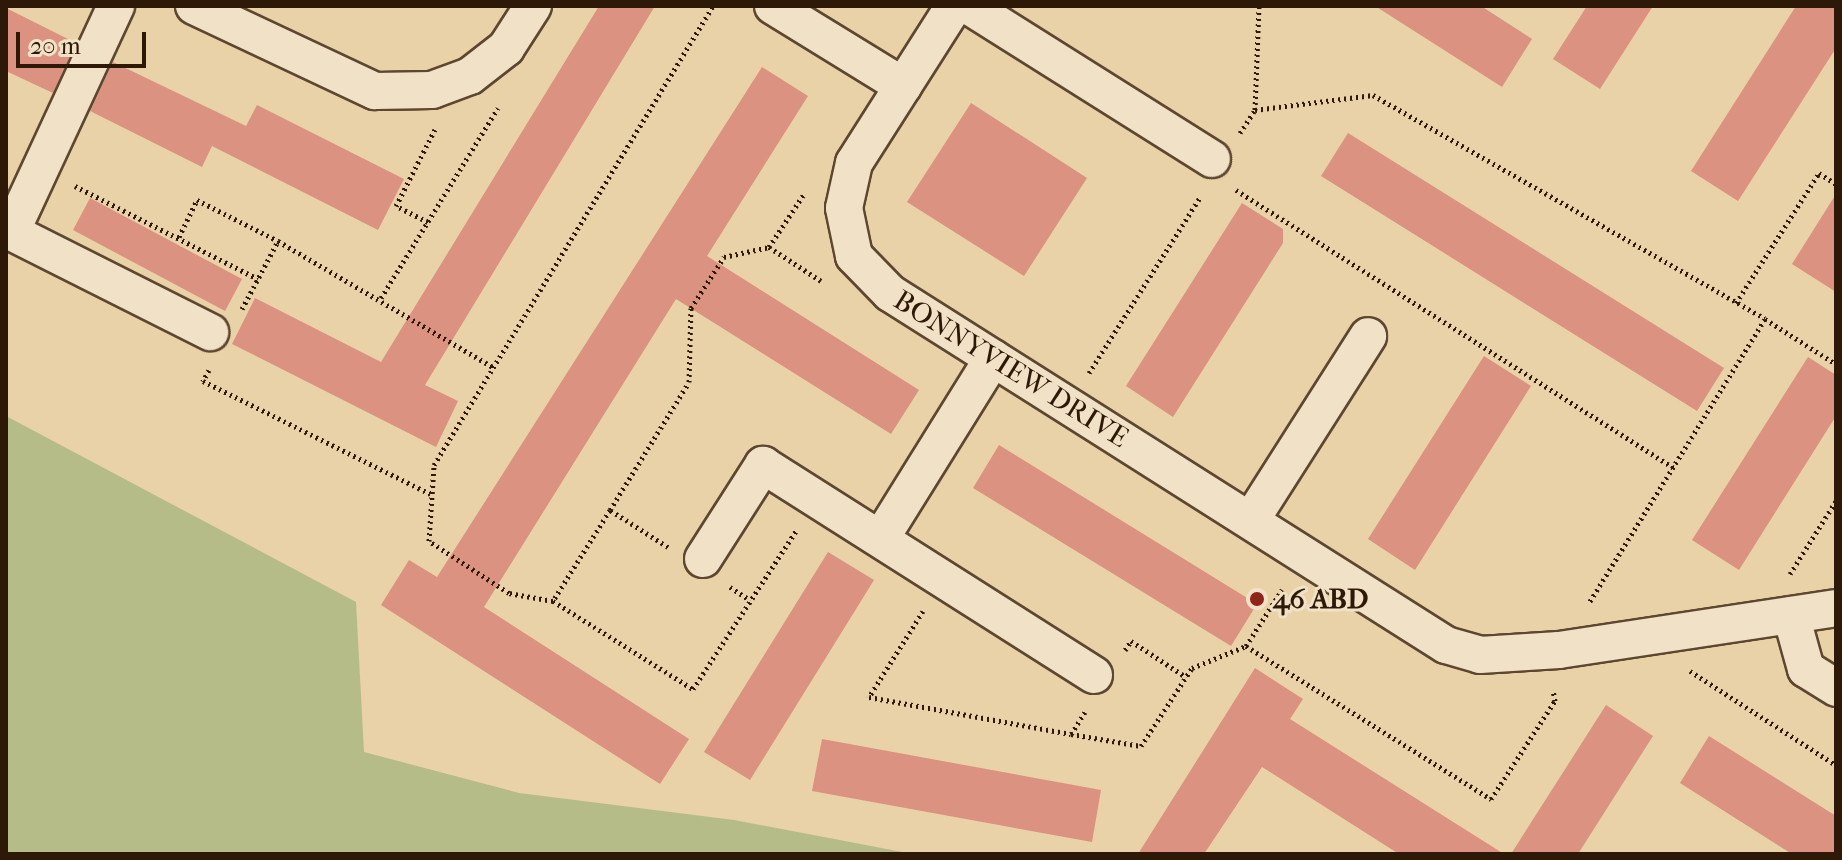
<!DOCTYPE html>
<style>
body{margin:0}
#map{position:relative;width:1842px;height:860px;overflow:hidden;background:#e9d1a8;font-family:"IM FELL French Canon",serif}
div>[style]{position:absolute}
.green>*{inset:0;background:#b5bc88}
.building>*{inset:0;background:#db9280}
.path>*{height:5px;margin-top:-2.5px;transform-origin:0;background:repeating-linear-gradient(90deg,#2e1908 0 2px,transparent 0 6px)}
.roads{filter:drop-shadow(2px 0 #5d4730) drop-shadow(-2px 0 #5d4730) drop-shadow(0 2px #5d4730) drop-shadow(0 -2px #5d4730)}
.street>*{height:36px;margin:-18px;padding:0 18px;transform-origin:18px;border-radius:18px;background:#f1e1c6}
.dots>*{width:22px;height:22px;translate:-50% -50%;box-sizing:border-box;border:4px solid #f1e1c6;border-radius:50%}
span{translate:-50% -50%;white-space:nowrap;text-align:center;line-height:1.15;-webkit-text-stroke:6px #f1e1c6;paint-order:stroke}
.street-label{font-size:28px;color:#2e1908}
.poi-label{font-size:28px;color:#2e1908;font-weight:700}
.left{translate:0 -50%;text-align:left}
.frame{position:absolute;inset:0;border:8px solid #2e1908;pointer-events:none}
.scale{position:absolute;left:16px;top:32px;width:130px;height:36px;box-sizing:border-box;border:4px solid #2e1908;border-top:0;padding-left:10px;font-size:24px;line-height:28px;white-space:nowrap;color:#2e1908;-webkit-text-stroke:6px #f1e1c6;paint-order:stroke}
</style>
<div id="map">
<div class="green">
<i style="clip-path:polygon(6px 416px,356px 602px,364px 752px,519px 793px,734px 820px,913px 854px,6px 854px)"></i>
</div>
<div class="building">
<i style="clip-path:polygon(599px 6px,655px 6px,425px 385px,458px 401px,436px 447px,232px 344px,255px 298px,381px 362px)"></i>
<i style="clip-path:polygon(1375px 6px,1481px 6px,1532px 39px,1502px 87px)"></i>
<i style="clip-path:polygon(1587px 6px,1653px 6px,1600px 89px,1553px 59px)"></i>
<i style="clip-path:polygon(1796px 6px,1836px 6px,1836px 48px,1738px 201px,1691px 171px)"></i>
<i style="clip-path:polygon(6px 8px,76px 43px,53px 93px,6px 71px)"></i>
<i style="clip-path:polygon(113px 62px,246px 126px,257px 105px,404px 179px,378px 230px,212px 146px,202px 167px,90px 111px)"></i>
<i style="clip-path:polygon(762px 67px,808px 96px,707px 256px,919px 390px,891px 434px,676px 299px,484px 607px,689px 739px,660px 784px,381px 605px,409px 560px,437px 577px)"></i>
<i style="clip-path:polygon(971px 103px,1087px 178px,1024px 276px,907px 202px)"></i>
<i style="clip-path:polygon(1348px 133px,1724px 368px,1697px 411px,1321px 176px)"></i>
<i style="clip-path:polygon(1836px 194px,1836px 292px,1792px 264px)"></i>
<i style="clip-path:polygon(90px 198px,242px 279px,225px 311px,73px 230px)"></i>
<i style="clip-path:polygon(1242px 203px,1283px 229px,1283px 243px,1173px 417px,1126px 386px)"></i>
<i style="clip-path:polygon(1484px 356px,1531px 386px,1415px 570px,1368px 539px)"></i>
<i style="clip-path:polygon(1808px 357px,1836px 375px,1836px 416px,1739px 570px,1692px 540px)"></i>
<i style="clip-path:polygon(999px 445px,1257px 604px,1231px 646px,973px 488px)"></i>
<i style="clip-path:polygon(828px 552px,874px 580px,750px 780px,704px 752px)"></i>
<i style="clip-path:polygon(1255px 668px,1303px 699px,1290px 719px,1504px 854px,1399px 854px,1262px 767px,1204px 854px,1138px 854px)"></i>
<i style="clip-path:polygon(1606px 705px,1653px 736px,1578px 854px,1511px 854px)"></i>
<i style="clip-path:polygon(1709px 736px,1836px 816px,1836px 854px,1792px 854px,1680px 783px)"></i>
<i style="clip-path:polygon(822px 739px,1101px 790px,1092px 842px,812px 791px)"></i>
</div>
<div class="path">
<i style="left:1255px;top:110px;width:119px;rotate:-7.2deg"></i>
<i style="left:1373px;top:95px;width:451px;rotate:29.7deg"></i>
<i style="left:1765px;top:319px;width:335px;rotate:121.8deg"></i>
<i style="left:1240px;top:133px;width:27px;rotate:-57deg"></i>
<i style="left:1255px;top:110px;width:104px;rotate:-87.8deg"></i>
<i style="left:75px;top:186px;width:205px;rotate:26.9deg"></i>
<i style="left:1236px;top:190px;width:519px;rotate:32.4deg"></i>
<i style="left:428px;top:222px;width:36px;rotate:-153deg"></i>
<i style="left:396px;top:206px;width:86px;rotate:-63.1deg"></i>
<i style="left:179px;top:237px;width:41px;rotate:-64.1deg"></i>
<i style="left:197px;top:200px;width:91px;rotate:26.8deg"></i>
<i style="left:769px;top:247px;width:62px;rotate:33.2deg"></i>
<i style="left:381px;top:298px;width:223px;rotate:-58.4deg"></i>
<i style="left:1736px;top:303px;width:154px;rotate:-57.4deg"></i>
<i style="left:1819px;top:173px;width:20px;rotate:33deg"></i>
<i style="left:242px;top:309px;width:77px;rotate:-62.1deg"></i>
<i style="left:278px;top:241px;width:249px;rotate:30.4deg"></i>
<i style="left:1765px;top:319px;width:84px;rotate:32.4deg"></i>
<i style="left:209px;top:370px;width:13px;rotate:119deg"></i>
<i style="left:203px;top:381px;width:254px;rotate:26.4deg"></i>
<i style="left:1089px;top:373px;width:209px;rotate:-57.7deg"></i>
<i style="left:610px;top:510px;width:150px;rotate:-58.3deg"></i>
<i style="left:689px;top:382px;width:74px;rotate:-88.5deg"></i>
<i style="left:691px;top:308px;width:61px;rotate:-57.1deg"></i>
<i style="left:724px;top:257px;width:46px;rotate:-12.5deg"></i>
<i style="left:769px;top:247px;width:64px;rotate:-56.6deg"></i>
<i style="left:668px;top:547px;width:69px;rotate:-147.5deg"></i>
<i style="left:610px;top:510px;width:107px;rotate:122.1deg"></i>
<i style="left:553px;top:601px;width:165px;rotate:32.2deg"></i>
<i style="left:693px;top:689px;width:189px;rotate:-56.9deg"></i>
<i style="left:1790px;top:574px;width:86px;rotate:-57.8deg"></i>
<i style="left:730px;top:587px;width:24px;rotate:33deg"></i>
<i style="left:553px;top:601px;width:45px;rotate:-169.7deg"></i>
<i style="left:509px;top:593px;width:95px;rotate:-147deg"></i>
<i style="left:429px;top:541px;width:76px;rotate:-86.2deg"></i>
<i style="left:434px;top:465px;width:537px;rotate:-58.71deg"></i>
<i style="left:923px;top:611px;width:102px;rotate:122.1deg"></i>
<i style="left:869px;top:697px;width:205px;rotate:10.4deg"></i>
<i style="left:1246px;top:646px;width:67px;rotate:-57.3deg"></i>
<i style="left:1125px;top:650px;width:11px;rotate:-56deg"></i>
<i style="left:1131px;top:641px;width:66px;rotate:33.2deg"></i>
<i style="left:1690px;top:671px;width:174px;rotate:32.8deg"></i>
<i style="left:1085px;top:712px;width:26px;rotate:122deg"></i>
<i style="left:1071px;top:734px;width:71px;rotate:9.7deg"></i>
<i style="left:1141px;top:746px;width:93px;rotate:-56.8deg"></i>
<i style="left:1192px;top:668px;width:58px;rotate:-22.2deg"></i>
<i style="left:1246px;top:646px;width:289px;rotate:32deg"></i>
<i style="left:1491px;top:799px;width:117px;rotate:-56.9deg"></i>
<i style="left:1555px;top:701px;width:11px;rotate:-100deg"></i>
</div>
<div class="roads">
<div class="street">
<i style="left:116px;top:6px;width:249px;rotate:114.9deg"></i>
<i style="left:11px;top:232px;width:223px;rotate:26.7deg"></i>
<i style="left:194px;top:6px;width:200px;rotate:25.2deg"></i>
<i style="left:375px;top:91px;width:57px;rotate:-1deg"></i>
<i style="left:432px;top:90px;width:40px;rotate:-20.2deg"></i>
<i style="left:470px;top:76px;width:46px;rotate:-37.9deg"></i>
<i style="left:506px;top:48px;width:50px;rotate:-57.3deg"></i>
<i style="left:773px;top:6px;width:153px;rotate:31.6deg"></i>
<i style="left:954px;top:6px;width:186px;rotate:122.5deg"></i>
<i style="left:854px;top:163px;width:46px;rotate:102.5deg"></i>
<i style="left:844px;top:208px;width:49px;rotate:78.2deg"></i>
<i style="left:854px;top:256px;width:52px;rotate:45.8deg"></i>
<i style="left:890px;top:293px;width:658px;rotate:32.34deg"></i>
<i style="left:1446px;top:645px;width:35px;rotate:16deg"></i>
<i style="left:1480px;top:655px;width:79px;rotate:-3.6deg"></i>
<i style="left:1559px;top:650px;width:280px;rotate:-8.6deg"></i>
<i style="left:969px;top:6px;width:287px;rotate:32.2deg"></i>
<i style="left:1251px;top:520px;width:218px;rotate:-57.5deg"></i>
<i style="left:881px;top:538px;width:212px;rotate:-58.1deg"></i>
<i style="left:703px;top:559px;width:112px;rotate:-57.4deg"></i>
<i style="left:763px;top:465px;width:392px;rotate:32.4deg"></i>
<i style="left:1791px;top:615px;width:56px;rotate:74.5deg"></i>
<i style="left:1806px;top:669px;width:36px;rotate:32deg"></i>
</div>
</div>
<div class="dots">
<i style="left:1257px;top:599px;background:#8f2418"></i>
</div>
<div class="street-label">
<span style="left:1011px;top:369px;rotate:32deg">BONNYVIEW DRIVE</span>
</div>
<div class="poi-label">
<span class="left" style="left:1273px;top:599px">46 ABD</span>
</div>
<div class="frame"></div>
<div class="scale">20 m</div>
</div>
